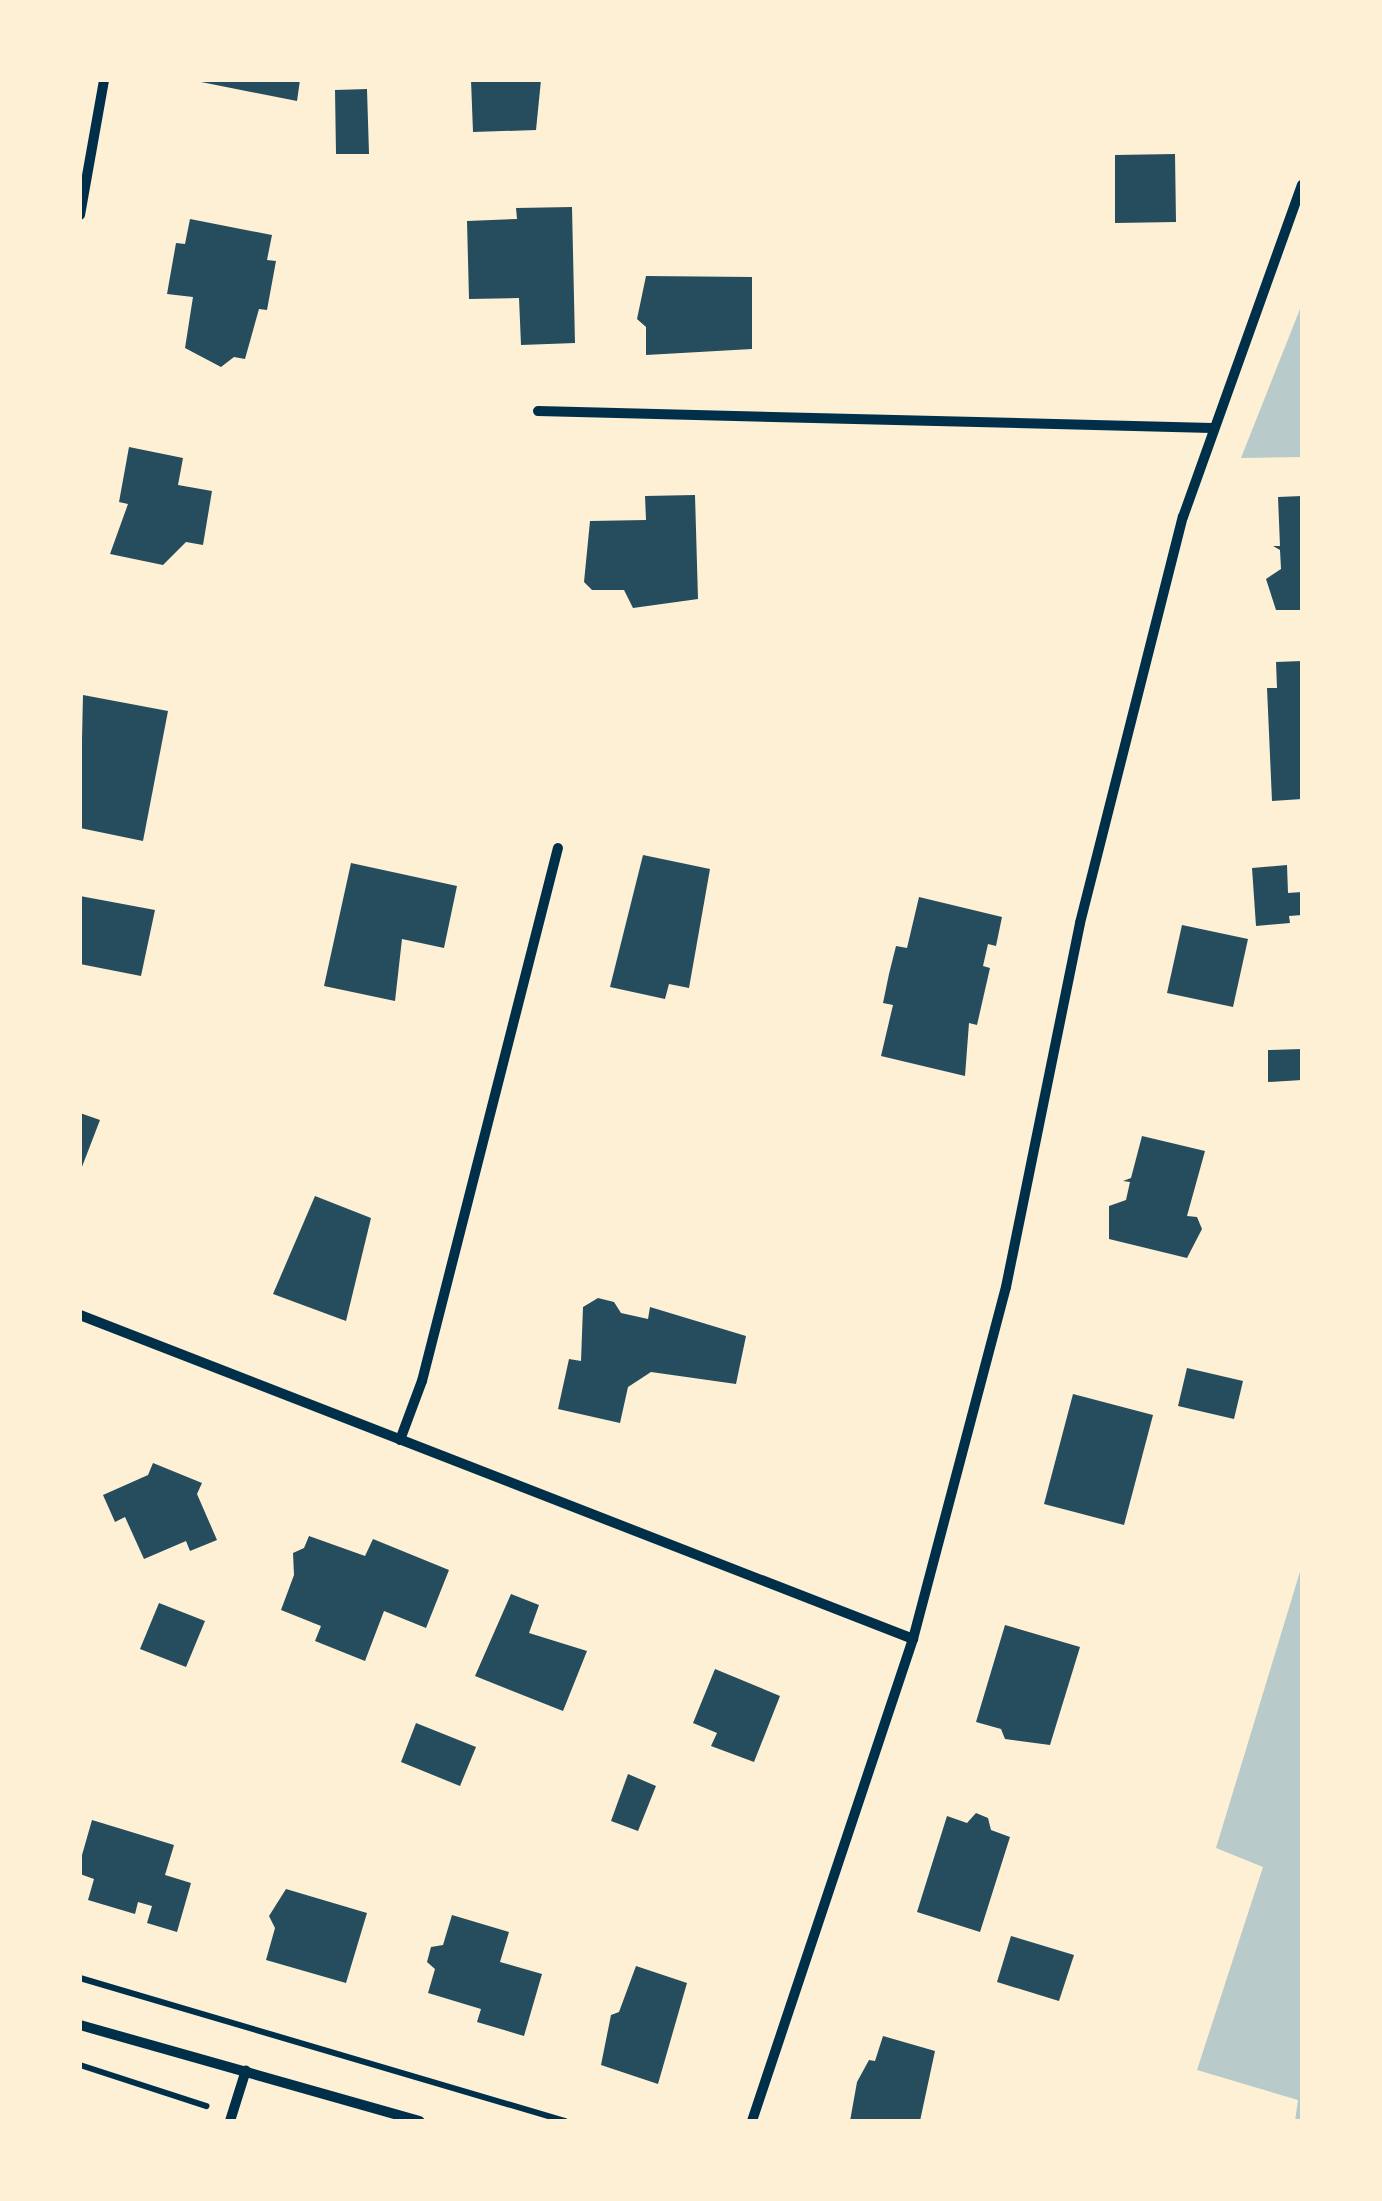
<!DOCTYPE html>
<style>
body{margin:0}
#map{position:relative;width:1382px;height:2201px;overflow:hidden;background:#fdf0d5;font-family:"Titillium Web",sans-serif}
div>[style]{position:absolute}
.green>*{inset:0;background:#b9caca}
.building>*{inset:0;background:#264d5e}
.path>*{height:6px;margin:-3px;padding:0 3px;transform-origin:3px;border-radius:3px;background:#003049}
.minor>*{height:10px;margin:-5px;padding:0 5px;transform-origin:5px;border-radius:5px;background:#003049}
span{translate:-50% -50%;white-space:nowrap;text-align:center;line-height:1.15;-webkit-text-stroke:10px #fdf0d5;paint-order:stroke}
.frame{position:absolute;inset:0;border:82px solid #fdf0d5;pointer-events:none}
</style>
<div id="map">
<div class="green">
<i style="clip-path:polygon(1302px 304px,1302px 457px,1241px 458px)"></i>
<i style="clip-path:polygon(1302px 1565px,1302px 2121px,1295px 2121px,1298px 2100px,1197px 2070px,1263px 1867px,1216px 1848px)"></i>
</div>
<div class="building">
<i style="clip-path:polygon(191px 80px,300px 80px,297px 101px)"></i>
<i style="clip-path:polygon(471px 80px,541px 80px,536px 130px,473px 132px)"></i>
<i style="clip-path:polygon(367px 89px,369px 154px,336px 154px,335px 90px)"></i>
<i style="clip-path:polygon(1175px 154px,1176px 222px,1115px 223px,1115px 155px)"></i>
<i style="clip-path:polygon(572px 207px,575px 343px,521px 345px,519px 298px,469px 299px,467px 221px,517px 219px,516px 208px)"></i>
<i style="clip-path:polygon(190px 219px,272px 235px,267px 260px,276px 261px,267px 310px,259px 309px,245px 359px,234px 357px,221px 367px,185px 348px,193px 297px,167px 294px,176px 243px,185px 244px)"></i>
<i style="clip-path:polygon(646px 276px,752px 277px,752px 349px,646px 355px,646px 327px,637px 319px)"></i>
<i style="clip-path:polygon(129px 447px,183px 458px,178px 485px,212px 491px,203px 545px,186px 542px,163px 565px,110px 554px,128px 504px,119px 502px)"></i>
<i style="clip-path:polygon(695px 495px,698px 599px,633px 608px,624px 590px,592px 590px,584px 582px,590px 521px,646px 520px,645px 496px)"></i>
<i style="clip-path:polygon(1302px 496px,1302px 610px,1276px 610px,1266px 579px,1281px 569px,1280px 550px,1273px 546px,1280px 546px,1278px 497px)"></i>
<i style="clip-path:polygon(1302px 661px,1302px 799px,1272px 801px,1267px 688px,1277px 688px,1276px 662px)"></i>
<i style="clip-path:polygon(83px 695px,168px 711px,143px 841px,80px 828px)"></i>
<i style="clip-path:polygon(643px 855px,710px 869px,689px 988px,669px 984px,665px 999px,610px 987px)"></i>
<i style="clip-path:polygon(351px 863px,457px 886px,444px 948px,402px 939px,395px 1001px,324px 986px)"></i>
<i style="clip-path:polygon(1287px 865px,1288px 893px,1302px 892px,1302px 915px,1289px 916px,1290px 923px,1256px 926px,1252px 868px)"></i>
<i style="clip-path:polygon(80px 896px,155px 910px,141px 976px,80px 964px)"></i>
<i style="clip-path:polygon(919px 897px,1002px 917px,996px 946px,988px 944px,983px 966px,990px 968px,977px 1025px,969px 1023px,965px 1076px,881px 1056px,893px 1005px,883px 1003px,889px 974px,896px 946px,907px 948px)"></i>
<i style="clip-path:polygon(1182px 925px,1248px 939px,1233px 1007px,1167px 993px)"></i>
<i style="clip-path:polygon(1302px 1049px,1302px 1080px,1268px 1082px,1268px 1050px)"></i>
<i style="clip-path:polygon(80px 1113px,100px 1120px,80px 1172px)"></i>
<i style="clip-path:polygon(1142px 1136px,1205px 1151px,1187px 1216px,1197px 1217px,1202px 1229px,1187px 1258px,1109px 1239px,1109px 1206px,1126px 1200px,1130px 1182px,1123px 1181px,1131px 1178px)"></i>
<i style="clip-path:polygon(315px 1196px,371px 1218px,346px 1321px,273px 1294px)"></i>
<i style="clip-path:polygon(598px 1298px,614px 1302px,621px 1313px,648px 1319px,650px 1307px,746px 1336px,736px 1384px,651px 1372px,628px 1387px,620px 1423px,558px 1409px,569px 1359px,581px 1361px,583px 1307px)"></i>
<i style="clip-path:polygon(1187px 1368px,1243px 1381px,1234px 1419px,1178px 1406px)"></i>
<i style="clip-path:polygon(1073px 1394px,1153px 1415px,1124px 1525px,1044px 1504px)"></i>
<i style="clip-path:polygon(153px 1463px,202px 1483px,197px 1494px,217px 1540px,190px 1551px,186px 1541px,144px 1559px,125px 1517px,115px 1522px,103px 1495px,148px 1475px)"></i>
<i style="clip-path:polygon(309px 1536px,365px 1556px,373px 1539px,449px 1570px,426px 1628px,384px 1611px,365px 1661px,315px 1641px,321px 1626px,281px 1610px,294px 1575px,293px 1553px,304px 1548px)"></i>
<i style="clip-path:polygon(511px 1594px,539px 1605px,529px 1633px,587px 1651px,563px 1711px,475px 1676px)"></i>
<i style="clip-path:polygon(159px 1603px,205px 1621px,186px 1667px,140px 1649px)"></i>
<i style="clip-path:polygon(1005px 1625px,1080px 1647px,1050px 1745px,1005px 1739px,1001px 1729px,976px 1722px)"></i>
<i style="clip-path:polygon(715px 1669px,780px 1696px,754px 1762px,711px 1746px,717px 1733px,693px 1723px)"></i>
<i style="clip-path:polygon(416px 1723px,476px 1747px,460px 1786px,401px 1762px)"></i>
<i style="clip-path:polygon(628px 1774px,656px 1786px,638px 1831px,611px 1821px)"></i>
<i style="clip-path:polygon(976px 1813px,988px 1818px,991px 1830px,1010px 1837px,980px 1932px,917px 1912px,947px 1816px,967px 1823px)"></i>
<i style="clip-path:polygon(92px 1820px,174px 1845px,165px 1875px,191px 1883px,177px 1932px,147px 1923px,152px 1906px,138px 1902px,135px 1914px,88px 1900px,94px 1879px,80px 1874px,80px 1862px)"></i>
<i style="clip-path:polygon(286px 1889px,367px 1913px,346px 1983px,266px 1960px,275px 1928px,269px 1916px)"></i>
<i style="clip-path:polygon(452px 1915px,509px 1932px,500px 1962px,542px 1974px,524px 2036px,477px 2022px,481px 2009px,428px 1993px,435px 1969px,427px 1962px,431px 1947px,443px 1945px)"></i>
<i style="clip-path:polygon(1011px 1936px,1074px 1955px,1059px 2001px,997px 1982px)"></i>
<i style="clip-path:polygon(636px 1966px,687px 1983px,658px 2084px,601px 2065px,611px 2015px,619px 2012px)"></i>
<i style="clip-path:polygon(883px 2036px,935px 2051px,920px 2121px,850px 2121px,857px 2082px,869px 2060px,875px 2061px)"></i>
</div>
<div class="path">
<i style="left:80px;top:1978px;width:506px;rotate:16.43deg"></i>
<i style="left:80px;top:2065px;width:133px;rotate:18deg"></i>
</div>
<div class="minor">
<i style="left:80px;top:215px;width:137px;rotate:-79.9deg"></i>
<i style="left:538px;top:411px;width:674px;rotate:1.44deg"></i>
<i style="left:80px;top:1315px;width:894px;rotate:21.25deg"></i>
<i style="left:400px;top:1440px;width:63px;rotate:-69.6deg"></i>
<i style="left:422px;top:1381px;width:550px;rotate:-75.69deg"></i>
<i style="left:80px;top:2025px;width:353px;rotate:15.8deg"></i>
<i style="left:230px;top:2121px;width:53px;rotate:-72.6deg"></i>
<i style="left:752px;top:2121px;width:508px;rotate:-71.53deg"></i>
<i style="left:913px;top:1639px;width:364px;rotate:-75.2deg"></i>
<i style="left:1006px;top:1287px;width:371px;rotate:-78.5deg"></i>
<i style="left:1080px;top:923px;width:419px;rotate:-75.8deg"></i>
<i style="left:1183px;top:517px;width:353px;rotate:-70.3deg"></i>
</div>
<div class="frame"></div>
</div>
